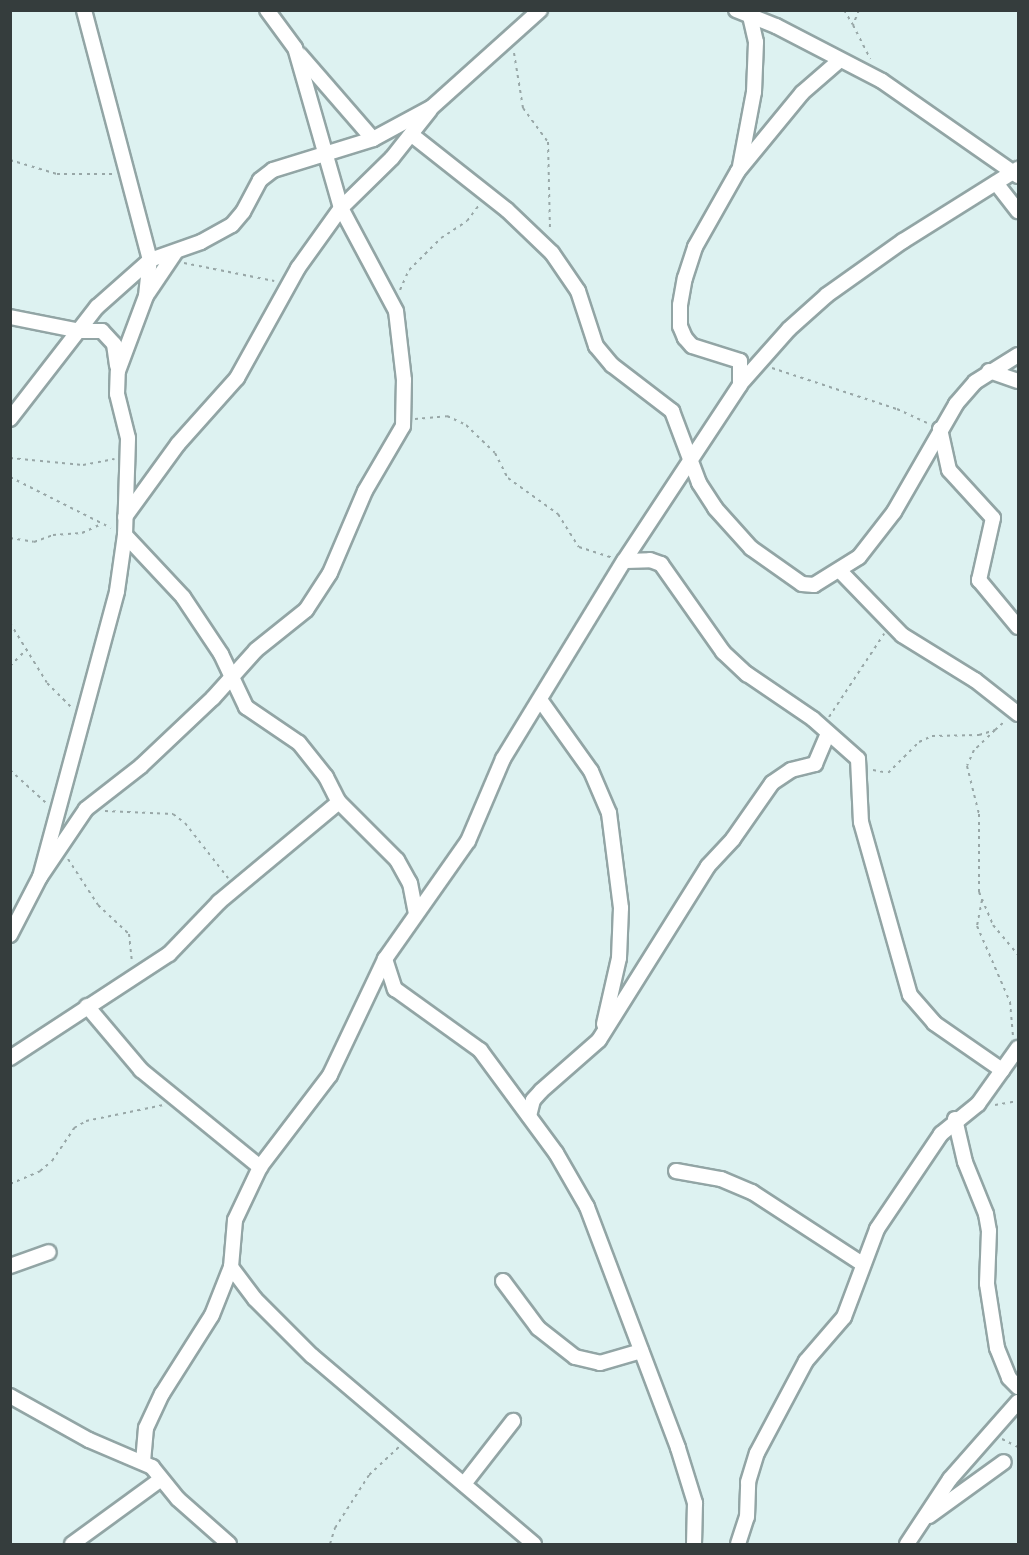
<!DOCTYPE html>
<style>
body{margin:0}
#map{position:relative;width:1029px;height:1555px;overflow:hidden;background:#ddf2f1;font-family:Overpass,sans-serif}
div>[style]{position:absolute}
.path>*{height:2px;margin-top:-1px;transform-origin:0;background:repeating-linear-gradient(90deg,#98a7a7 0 3px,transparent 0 7.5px)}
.roads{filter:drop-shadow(2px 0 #92a5a5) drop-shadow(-2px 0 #92a5a5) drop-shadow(0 2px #92a5a5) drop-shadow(0 -2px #92a5a5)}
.minor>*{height:14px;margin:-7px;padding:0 7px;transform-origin:7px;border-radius:7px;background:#fff}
span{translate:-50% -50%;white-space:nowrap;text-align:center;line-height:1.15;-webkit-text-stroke:6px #eefefe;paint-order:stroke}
.frame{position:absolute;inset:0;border:12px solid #353d3d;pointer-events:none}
</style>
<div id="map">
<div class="path">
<i style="left:844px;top:10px;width:17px;rotate:59deg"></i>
<i style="left:859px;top:10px;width:16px;rotate:112deg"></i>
<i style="left:853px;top:25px;width:38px;rotate:63deg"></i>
<i style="left:10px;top:11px;width:1px;rotate:-45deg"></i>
<i style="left:514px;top:53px;width:56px;rotate:80.7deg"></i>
<i style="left:523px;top:108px;width:42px;rotate:53.7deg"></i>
<i style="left:548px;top:142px;width:90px;rotate:88.7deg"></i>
<i style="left:10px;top:160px;width:49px;rotate:16.6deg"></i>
<i style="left:57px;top:174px;width:56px"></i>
<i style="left:184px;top:263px;width:92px;rotate:11.3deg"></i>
<i style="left:400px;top:290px;width:22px;rotate:-66deg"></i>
<i style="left:409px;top:270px;width:45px;rotate:-45deg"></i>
<i style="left:441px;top:238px;width:31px;rotate:-33deg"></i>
<i style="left:467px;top:221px;width:21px;rotate:-53deg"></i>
<i style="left:772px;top:368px;width:132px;rotate:18.2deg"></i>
<i style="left:897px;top:409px;width:33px;rotate:25deg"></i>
<i style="left:415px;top:419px;width:32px;rotate:-5deg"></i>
<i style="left:447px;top:416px;width:21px;rotate:25deg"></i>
<i style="left:466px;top:425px;width:40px;rotate:44deg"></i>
<i style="left:495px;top:453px;width:28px;rotate:63deg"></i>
<i style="left:508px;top:478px;width:62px;rotate:35.8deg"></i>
<i style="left:558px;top:514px;width:39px;rotate:58deg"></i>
<i style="left:579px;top:547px;width:35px;rotate:18deg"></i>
<i style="left:10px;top:458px;width:73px;rotate:5.5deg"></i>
<i style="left:83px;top:465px;width:32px;rotate:-11deg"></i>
<i style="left:10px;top:477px;width:113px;rotate:26.8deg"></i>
<i style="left:10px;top:538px;width:24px;rotate:9deg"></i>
<i style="left:34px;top:542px;width:20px;rotate:-20deg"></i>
<i style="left:53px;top:535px;width:29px;rotate:-4deg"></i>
<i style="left:82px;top:533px;width:19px;rotate:-25deg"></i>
<i style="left:10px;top:623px;width:70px;rotate:58.3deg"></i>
<i style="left:47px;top:683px;width:34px;rotate:45deg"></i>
<i style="left:10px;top:666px;width:24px;rotate:-45deg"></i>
<i style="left:829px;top:717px;width:100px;rotate:-56.5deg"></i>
<i style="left:995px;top:730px;width:29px;rotate:136deg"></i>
<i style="left:974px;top:750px;width:17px;rotate:114deg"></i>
<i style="left:967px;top:766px;width:49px;rotate:76deg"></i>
<i style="left:979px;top:814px;width:78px;rotate:90deg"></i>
<i style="left:979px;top:892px;width:36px;rotate:67deg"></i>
<i style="left:993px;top:925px;width:39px;rotate:50deg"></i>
<i style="left:10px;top:770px;width:49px;rotate:42.5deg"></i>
<i style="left:873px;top:770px;width:15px;rotate:11deg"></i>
<i style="left:888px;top:773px;width:44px;rotate:-45deg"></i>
<i style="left:919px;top:742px;width:14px;rotate:-25deg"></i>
<i style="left:932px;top:736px;width:47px;rotate:-1.2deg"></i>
<i style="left:979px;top:735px;width:17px;rotate:-17deg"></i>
<i style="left:995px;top:730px;width:15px;rotate:-42deg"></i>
<i style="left:105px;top:811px;width:68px;rotate:2.5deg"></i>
<i style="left:173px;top:814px;width:15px;rotate:37deg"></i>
<i style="left:185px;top:823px;width:70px;rotate:52deg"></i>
<i style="left:68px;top:859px;width:55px;rotate:56.9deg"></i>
<i style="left:98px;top:905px;width:42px;rotate:43.1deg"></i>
<i style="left:129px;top:934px;width:27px;rotate:84deg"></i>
<i style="left:982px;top:900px;width:26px;rotate:101deg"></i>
<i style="left:977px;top:926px;width:83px;rotate:66.5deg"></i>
<i style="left:1010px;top:1002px;width:35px;rotate:85deg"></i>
<i style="left:995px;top:1105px;width:23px;rotate:-10deg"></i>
<i style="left:10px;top:1184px;width:33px;rotate:-23deg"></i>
<i style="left:40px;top:1171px;width:16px;rotate:-40deg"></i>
<i style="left:52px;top:1161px;width:40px;rotate:-56deg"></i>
<i style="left:74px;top:1128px;width:14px;rotate:-30deg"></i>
<i style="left:86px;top:1121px;width:79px;rotate:-11.7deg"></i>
<i style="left:1002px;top:1439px;width:18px;rotate:27deg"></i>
<i style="left:330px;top:1544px;width:17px;rotate:-73deg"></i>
<i style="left:335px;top:1528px;width:63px;rotate:-57.3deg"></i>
<i style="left:369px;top:1475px;width:42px;rotate:-43.1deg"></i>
</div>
<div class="roads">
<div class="minor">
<i style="left:736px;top:10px;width:43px;rotate:21.8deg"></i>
<i style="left:776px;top:26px;width:119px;rotate:27.4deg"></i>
<i style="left:882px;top:81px;width:166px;rotate:34.9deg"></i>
<i style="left:300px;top:55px;width:111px;rotate:49deg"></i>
<i style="left:412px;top:135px;width:121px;rotate:38.3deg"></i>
<i style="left:507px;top:210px;width:62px;rotate:43.7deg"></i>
<i style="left:552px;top:253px;width:46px;rotate:55.6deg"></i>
<i style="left:578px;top:291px;width:58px;rotate:71.9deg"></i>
<i style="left:596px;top:346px;width:25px;rotate:50deg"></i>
<i style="left:612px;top:365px;width:76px;rotate:37.5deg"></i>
<i style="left:672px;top:411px;width:77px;rotate:69.4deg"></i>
<i style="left:699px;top:483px;width:30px;rotate:57deg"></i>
<i style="left:715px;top:508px;width:54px;rotate:48deg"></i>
<i style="left:751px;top:548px;width:62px;rotate:35.2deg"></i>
<i style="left:802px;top:584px;width:12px;rotate:5deg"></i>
<i style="left:814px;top:585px;width:53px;rotate:-31.9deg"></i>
<i style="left:859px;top:557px;width:57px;rotate:-52.1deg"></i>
<i style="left:894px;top:512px;width:125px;rotate:-60.1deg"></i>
<i style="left:956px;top:404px;width:29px;rotate:-49deg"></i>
<i style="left:975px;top:382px;width:51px;rotate:-32.1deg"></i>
<i style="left:740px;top:166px;width:75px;rotate:-79.3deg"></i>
<i style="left:754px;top:92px;width:50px;rotate:-87.7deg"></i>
<i style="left:756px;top:42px;width:27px;rotate:-103deg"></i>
<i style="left:996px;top:183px;width:36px;rotate:52deg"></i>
<i style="left:148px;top:293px;width:48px;rotate:-56deg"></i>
<i style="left:10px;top:317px;width:71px;rotate:11.3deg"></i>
<i style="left:80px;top:331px;width:22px"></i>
<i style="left:102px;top:331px;width:18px;rotate:47deg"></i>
<i style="left:114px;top:344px;width:22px;rotate:82deg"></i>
<i style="left:989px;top:371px;width:31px;rotate:19deg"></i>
<i style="left:742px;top:382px;width:71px;rotate:-48.4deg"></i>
<i style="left:789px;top:329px;width:51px;rotate:-41.8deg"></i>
<i style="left:827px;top:295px;width:93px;rotate:-35.4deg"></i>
<i style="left:903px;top:241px;width:136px;rotate:-32.1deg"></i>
<i style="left:10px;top:419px;width:142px;rotate:-52.2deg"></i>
<i style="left:97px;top:307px;width:71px;rotate:-41.6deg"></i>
<i style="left:150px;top:260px;width:54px;rotate:-19.4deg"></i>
<i style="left:201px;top:242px;width:35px;rotate:-29deg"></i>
<i style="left:232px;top:225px;width:17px;rotate:-50deg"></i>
<i style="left:243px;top:212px;width:36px;rotate:-62deg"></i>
<i style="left:260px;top:180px;width:16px;rotate:-38deg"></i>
<i style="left:273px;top:170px;width:105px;rotate:-17.2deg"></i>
<i style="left:373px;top:139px;width:67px;rotate:-28.5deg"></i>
<i style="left:432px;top:107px;width:145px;rotate:-41.9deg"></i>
<i style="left:940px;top:429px;width:42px;rotate:77.6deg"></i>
<i style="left:949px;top:470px;width:65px;rotate:47.5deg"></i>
<i style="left:993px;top:518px;width:64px;rotate:102.7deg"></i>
<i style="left:979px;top:580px;width:61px;rotate:50.3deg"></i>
<i style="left:125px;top:517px;width:90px;rotate:-54deg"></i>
<i style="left:178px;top:444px;width:89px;rotate:-48.2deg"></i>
<i style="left:237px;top:378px;width:126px;rotate:-61deg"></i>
<i style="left:298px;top:268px;width:74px;rotate:-54.4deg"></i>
<i style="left:341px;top:208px;width:71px;rotate:-44.4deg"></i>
<i style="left:392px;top:158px;width:61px;rotate:-51.6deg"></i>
<i style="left:125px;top:535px;width:85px;rotate:46.9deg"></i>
<i style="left:183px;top:597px;width:69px;rotate:56.3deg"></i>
<i style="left:221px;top:654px;width:59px;rotate:64.7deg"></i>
<i style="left:246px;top:707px;width:64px;rotate:34.2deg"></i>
<i style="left:299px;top:743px;width:43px;rotate:51.5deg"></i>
<i style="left:326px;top:777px;width:28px;rotate:63deg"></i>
<i style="left:339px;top:802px;width:82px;rotate:45deg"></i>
<i style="left:397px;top:860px;width:26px;rotate:61deg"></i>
<i style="left:410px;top:883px;width:31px;rotate:79deg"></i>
<i style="left:626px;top:561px;width:24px;rotate:-2deg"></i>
<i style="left:650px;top:560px;width:12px;rotate:20deg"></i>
<i style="left:661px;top:564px;width:108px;rotate:54.8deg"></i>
<i style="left:723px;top:652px;width:33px;rotate:43deg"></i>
<i style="left:747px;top:674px;width:80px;rotate:34.3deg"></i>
<i style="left:813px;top:719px;width:60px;rotate:41.6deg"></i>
<i style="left:858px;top:759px;width:63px;rotate:87.3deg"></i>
<i style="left:861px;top:822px;width:180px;rotate:74.2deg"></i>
<i style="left:910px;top:995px;width:37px;rotate:49deg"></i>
<i style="left:934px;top:1023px;width:83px;rotate:34.7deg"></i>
<i style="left:840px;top:571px;width:89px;rotate:45.9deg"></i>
<i style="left:902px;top:635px;width:86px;rotate:31.7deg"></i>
<i style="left:975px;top:680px;width:55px;rotate:38.3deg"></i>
<i style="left:541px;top:701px;width:86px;rotate:54.5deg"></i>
<i style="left:591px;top:771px;width:46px;rotate:66.8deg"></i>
<i style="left:609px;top:813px;width:96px;rotate:82.8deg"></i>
<i style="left:621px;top:908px;width:50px;rotate:92.3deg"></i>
<i style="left:619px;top:958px;width:68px;rotate:102.8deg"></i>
<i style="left:40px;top:877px;width:82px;rotate:-55.9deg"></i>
<i style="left:86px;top:809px;width:70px;rotate:-38deg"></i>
<i style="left:141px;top:766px;width:99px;rotate:-43.4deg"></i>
<i style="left:213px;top:698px;width:64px;rotate:-48.1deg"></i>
<i style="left:256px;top:650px;width:64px;rotate:-38.7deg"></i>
<i style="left:306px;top:610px;width:44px;rotate:-57deg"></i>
<i style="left:330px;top:573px;width:89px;rotate:-66.9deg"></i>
<i style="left:365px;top:491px;width:75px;rotate:-59.7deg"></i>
<i style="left:403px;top:426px;width:46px;rotate:-88.8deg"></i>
<i style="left:404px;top:380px;width:69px;rotate:-96.6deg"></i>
<i style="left:396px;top:311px;width:117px;rotate:-118.1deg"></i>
<i style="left:341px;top:208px;width:166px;rotate:-106deg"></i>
<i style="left:295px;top:48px;width:47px;rotate:-126.4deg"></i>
<i style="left:10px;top:935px;width:65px;rotate:-62.7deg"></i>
<i style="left:40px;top:877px;width:296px;rotate:-74.9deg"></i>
<i style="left:117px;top:591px;width:57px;rotate:-81.9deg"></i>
<i style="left:125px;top:535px;width:97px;rotate:-88.2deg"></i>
<i style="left:128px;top:438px;width:45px;rotate:-104deg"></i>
<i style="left:117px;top:394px;width:23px;rotate:-88deg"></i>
<i style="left:118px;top:371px;width:80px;rotate:-69.5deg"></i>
<i style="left:146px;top:296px;width:36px;rotate:-84deg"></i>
<i style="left:150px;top:260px;width:259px;rotate:-104.8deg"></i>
<i style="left:385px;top:959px;width:32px;rotate:72deg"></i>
<i style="left:395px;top:989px;width:105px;rotate:35.7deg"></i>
<i style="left:480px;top:1050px;width:128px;rotate:53.6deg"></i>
<i style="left:556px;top:1153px;width:62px;rotate:60.1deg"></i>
<i style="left:587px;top:1207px;width:258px;rotate:69.3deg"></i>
<i style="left:678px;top:1448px;width:58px;rotate:72.8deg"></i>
<i style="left:695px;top:1503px;width:41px;rotate:91.4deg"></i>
<i style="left:87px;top:1006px;width:84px;rotate:49.8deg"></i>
<i style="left:141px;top:1070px;width:154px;rotate:39.2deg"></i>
<i style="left:10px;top:1058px;width:190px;rotate:-33.2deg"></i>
<i style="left:169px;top:954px;width:72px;rotate:-46.1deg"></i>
<i style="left:219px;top:902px;width:156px;rotate:-39.8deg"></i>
<i style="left:529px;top:1116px;width:16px;rotate:-76deg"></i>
<i style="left:533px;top:1100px;width:12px;rotate:-48deg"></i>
<i style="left:541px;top:1091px;width:77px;rotate:-41.3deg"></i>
<i style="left:599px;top:1040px;width:205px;rotate:-57.9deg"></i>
<i style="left:708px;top:866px;width:37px;rotate:-47deg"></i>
<i style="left:733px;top:839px;width:68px;rotate:-55.1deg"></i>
<i style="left:772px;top:783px;width:23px;rotate:-34deg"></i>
<i style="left:791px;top:770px;width:25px;rotate:-14deg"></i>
<i style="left:815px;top:764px;width:33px;rotate:-67deg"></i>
<i style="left:955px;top:1119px;width:44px;rotate:76.9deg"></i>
<i style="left:965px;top:1162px;width:56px;rotate:68deg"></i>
<i style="left:986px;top:1214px;width:17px;rotate:80deg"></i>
<i style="left:989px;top:1231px;width:53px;rotate:92.2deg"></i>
<i style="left:987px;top:1284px;width:65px;rotate:81.1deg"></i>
<i style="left:997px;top:1348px;width:32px;rotate:68deg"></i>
<i style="left:1009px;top:1378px;width:13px;rotate:45deg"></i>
<i style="left:676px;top:1171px;width:46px;rotate:10.1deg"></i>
<i style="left:721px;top:1179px;width:34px;rotate:23deg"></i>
<i style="left:752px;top:1192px;width:130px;rotate:33.1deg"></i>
<i style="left:10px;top:1266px;width:41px;rotate:-19.7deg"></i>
<i style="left:503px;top:1281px;width:59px;rotate:53.3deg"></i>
<i style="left:538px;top:1328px;width:47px;rotate:38.1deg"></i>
<i style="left:575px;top:1357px;width:26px;rotate:13deg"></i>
<i style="left:600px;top:1363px;width:43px;rotate:-16.3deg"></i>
<i style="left:10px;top:1396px;width:90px;rotate:29.1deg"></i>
<i style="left:89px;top:1440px;width:69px;rotate:23.2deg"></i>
<i style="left:152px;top:1467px;width:41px;rotate:50.9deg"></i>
<i style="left:178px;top:1499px;width:68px;rotate:41.4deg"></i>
<i style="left:143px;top:1462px;width:34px;rotate:-85deg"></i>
<i style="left:146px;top:1428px;width:38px;rotate:-65deg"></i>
<i style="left:162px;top:1394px;width:93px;rotate:-57.7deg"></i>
<i style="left:212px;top:1315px;width:52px;rotate:-68.4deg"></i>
<i style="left:464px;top:1484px;width:80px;rotate:-52.1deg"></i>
<i style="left:929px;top:1516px;width:92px;rotate:-35.8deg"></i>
<i style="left:72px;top:1544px;width:110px;rotate:-36.1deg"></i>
<i style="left:534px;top:1544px;width:291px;rotate:-139.7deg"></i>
<i style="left:312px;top:1356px;width:81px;rotate:-135deg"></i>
<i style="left:255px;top:1299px;width:40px;rotate:-127deg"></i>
<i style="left:231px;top:1267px;width:47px;rotate:-85.1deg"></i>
<i style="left:235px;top:1220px;width:59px;rotate:-64.7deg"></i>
<i style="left:260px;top:1167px;width:116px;rotate:-52.7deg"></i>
<i style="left:330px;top:1075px;width:128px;rotate:-64.6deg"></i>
<i style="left:385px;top:959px;width:144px;rotate:-54.9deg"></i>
<i style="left:468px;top:841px;width:89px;rotate:-66.9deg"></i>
<i style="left:503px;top:759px;width:232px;rotate:-58.6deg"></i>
<i style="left:624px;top:561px;width:211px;rotate:-56.6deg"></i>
<i style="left:740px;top:385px;width:24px;rotate:-90deg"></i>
<i style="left:740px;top:361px;width:50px;rotate:-162.6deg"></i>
<i style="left:692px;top:346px;width:11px;rotate:-131deg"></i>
<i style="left:685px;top:338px;width:13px;rotate:-113deg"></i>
<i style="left:680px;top:326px;width:21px;rotate:-90deg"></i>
<i style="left:680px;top:305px;width:27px;rotate:-80deg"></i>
<i style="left:685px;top:278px;width:33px;rotate:-72deg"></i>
<i style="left:695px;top:247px;width:87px;rotate:-60.5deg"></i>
<i style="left:738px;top:171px;width:101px;rotate:-50.6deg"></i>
<i style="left:802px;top:93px;width:50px;rotate:-41deg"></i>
<i style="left:738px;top:1544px;width:28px;rotate:-72deg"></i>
<i style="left:747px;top:1517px;width:35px;rotate:-88deg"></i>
<i style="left:748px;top:1482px;width:30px;rotate:-73deg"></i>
<i style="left:757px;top:1453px;width:104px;rotate:-62deg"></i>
<i style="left:806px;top:1361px;width:58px;rotate:-49.2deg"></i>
<i style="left:844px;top:1317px;width:94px;rotate:-69.4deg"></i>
<i style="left:877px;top:1229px;width:115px;rotate:-56deg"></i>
<i style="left:941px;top:1134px;width:48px;rotate:-39deg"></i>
<i style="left:978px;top:1104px;width:69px;rotate:-54.5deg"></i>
<i style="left:907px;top:1544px;width:78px;rotate:-56.5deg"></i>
<i style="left:950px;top:1479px;width:103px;rotate:-48.6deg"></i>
</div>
</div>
<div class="frame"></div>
</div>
